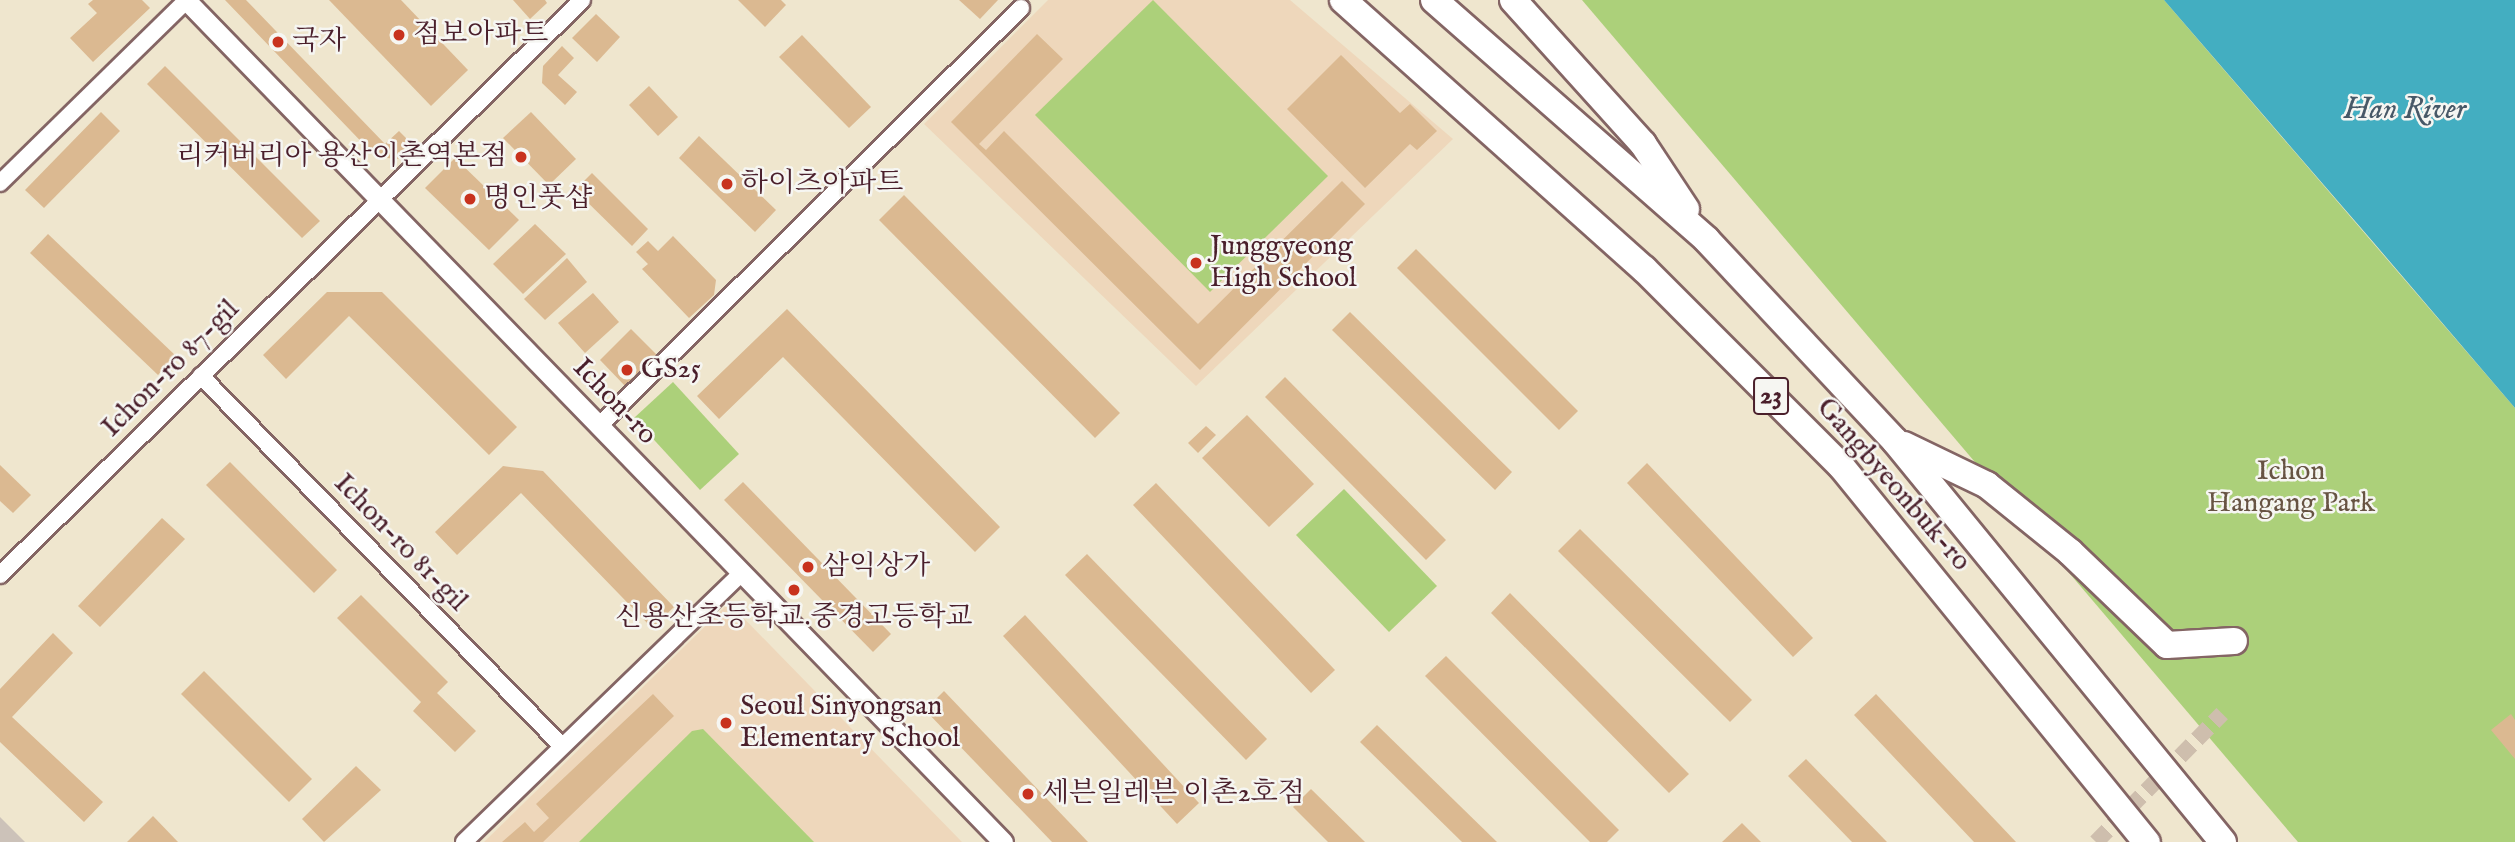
<!DOCTYPE html>
<meta charset="utf-8">
<style>
body{margin:0}
#map{position:relative;width:2515px;height:842px;overflow:hidden;background:#efe6ce;font-family:"IM FELL English","Noto Serif KR",serif}
div>[style]{position:absolute}
.built>*{inset:0;background:#eed7bb}
.industrial>*{inset:0;background:#ccc2b9}
.green>*{inset:0;background:#acd07a}
.water>*{inset:0;background:#43aec1}
.building>*{inset:0;background:#dbb991}
.minor-tunnel>*{height:16px;margin-top:-8px;transform-origin:0;background:repeating-linear-gradient(90deg,#cebead 0 16px,transparent 0 24px)}
.roads{filter:drop-shadow(2px 0 #846564) drop-shadow(-2px 0 #846564) drop-shadow(0 2px #846564) drop-shadow(0 -2px #846564)}
.minor>*{height:16px;margin:-8px;padding:0 8px;transform-origin:8px;border-radius:8px;background:#fff}
.tertiary>*{height:19px;margin:-9.5px;padding:0 9.5px;transform-origin:9.5px;border-radius:9.5px;background:#fff}
.trunk>*{height:26px;margin:-13px;padding:0 13px;transform-origin:13px;border-radius:13px;background:#fff}
.dots>*{width:19px;height:19px;translate:-50% -50%;box-sizing:border-box;border:4px solid #f6f6f2;border-radius:50%}
span{translate:-50% -50%;white-space:nowrap;text-align:center;line-height:1.15;-webkit-text-stroke:5px #f6f6f2;paint-order:stroke}
.shield-label span{padding:2px 5px;background:#f6f6f2;border:2px solid;border-radius:5px;-webkit-text-stroke-width:0}
.shield-label{font-size:26px;color:#4a1f2b;font-weight:700}
.poi-label{font-size:28px;color:#4a1f2b}
.left{translate:0 -50%;text-align:left}
.right{translate:-100% -50%;text-align:right}
.street-label{font-size:28px;color:#4a1f2b}
.park-label{font-size:28px;color:#675443}
.water-label{font-size:30px;color:#475867;font-style:italic}
</style>
<div id="map">
<div class="built">
<i style="clip-path:polygon(1048px 0,1290px 0,1453px 139px,1196px 386px,924px 124px)"></i>
<i style="clip-path:polygon(729px 603px,962px 842px,484px 842px)"></i>
</div>
<div class="industrial">
<i style="clip-path:polygon(0 817px,25px 842px,0 842px)"></i>
</div>
<div class="green">
<i style="clip-path:polygon(1153px 0,1328px 176px,1210px 292px,1035px 115px)"></i>
<i style="clip-path:polygon(1582px 0,2164px 0,2515px 408px,2515px 842px,2298px 842px)"></i>
<i style="clip-path:polygon(673px 382px,739px 454px,700px 490px,634px 418px)"></i>
<i style="clip-path:polygon(1344px 489px,1437px 586px,1389px 632px,1296px 535px)"></i>
<i style="clip-path:polygon(703px 729px,814px 842px,579px 842px,692px 731px)"></i>
</div>
<div class="water">
<i style="clip-path:polygon(2164px 0,2515px 0,2515px 408px,2374px 243px)"></i>
</div>
<div class="building">
<i style="clip-path:polygon(93px 0,142px 0,150px 8px,93px 62px,70px 38px,97px 13px,88px 4px)"></i>
<i style="clip-path:polygon(225px 0,246px 0,385px 144px,399px 131px,412px 144px,398px 159px,376px 157px)"></i>
<i style="clip-path:polygon(329px 0,401px 0,468px 70px,431px 106px)"></i>
<i style="clip-path:polygon(513px 0,545px 0,547px 3px,530px 19px)"></i>
<i style="clip-path:polygon(738px 0,781px 0,786px 5px,765px 27px)"></i>
<i style="clip-path:polygon(959px 0,998px 0,980px 19px)"></i>
<i style="clip-path:polygon(596px 14px,620px 37px,597px 62px,572px 38px)"></i>
<i style="clip-path:polygon(1037px 34px,1063px 59px,979px 144px,986px 150px,1004px 131px,1198px 324px,1342px 181px,1365px 204px,1200px 370px,951px 122px)"></i>
<i style="clip-path:polygon(802px 35px,871px 107px,849px 128px,779px 57px)"></i>
<i style="clip-path:polygon(562px 46px,574px 58px,558px 75px,577px 92px,565px 105px,542px 83px,543px 66px)"></i>
<i style="clip-path:polygon(1341px 55px,1400px 113px,1410px 104px,1437px 131px,1417px 150px,1410px 144px,1365px 188px,1287px 109px)"></i>
<i style="clip-path:polygon(165px 66px,320px 221px,302px 238px,147px 84px)"></i>
<i style="clip-path:polygon(649px 86px,678px 117px,658px 136px,629px 105px)"></i>
<i style="clip-path:polygon(101px 112px,120px 131px,44px 208px,25px 190px)"></i>
<i style="clip-path:polygon(531px 112px,576px 159px,549px 185px,503px 138px)"></i>
<i style="clip-path:polygon(699px 136px,776px 210px,755px 232px,679px 158px)"></i>
<i style="clip-path:polygon(455px 158px,519px 220px,489px 250px,425px 188px)"></i>
<i style="clip-path:polygon(592px 173px,648px 229px,632px 246px,575px 190px)"></i>
<i style="clip-path:polygon(904px 195px,1120px 413px,1095px 438px,879px 220px)"></i>
<i style="clip-path:polygon(535px 224px,566px 254px,523px 294px,493px 264px)"></i>
<i style="clip-path:polygon(48px 234px,176px 356px,158px 375px,30px 253px)"></i>
<i style="clip-path:polygon(673px 236px,716px 280px,714px 295px,689px 318px,642px 269px,648px 264px,636px 252px,648px 241px,658px 251px)"></i>
<i style="clip-path:polygon(1416px 249px,1578px 411px,1559px 430px,1397px 268px)"></i>
<i style="clip-path:polygon(567px 258px,587px 282px,545px 320px,524px 299px)"></i>
<i style="clip-path:polygon(327px 292px,382px 292px,517px 427px,489px 455px,349px 316px,286px 379px,263px 355px)"></i>
<i style="clip-path:polygon(593px 293px,619px 322px,585px 353px,558px 323px)"></i>
<i style="clip-path:polygon(787px 309px,1000px 527px,975px 552px,783px 357px,719px 419px,697px 396px)"></i>
<i style="clip-path:polygon(1350px 312px,1512px 472px,1495px 490px,1332px 330px)"></i>
<i style="clip-path:polygon(631px 329px,659px 357px,627px 388px,600px 360px)"></i>
<i style="clip-path:polygon(1285px 377px,1446px 540px,1426px 560px,1265px 397px)"></i>
<i style="clip-path:polygon(1247px 415px,1314px 484px,1269px 527px,1202px 458px)"></i>
<i style="clip-path:polygon(1206px 426px,1216px 435px,1198px 453px,1188px 443px)"></i>
<i style="clip-path:polygon(230px 462px,337px 570px,314px 593px,206px 485px)"></i>
<i style="clip-path:polygon(1647px 463px,1813px 638px,1793px 657px,1627px 483px)"></i>
<i style="clip-path:polygon(0 465px,31px 495px,13px 513px,0 501px)"></i>
<i style="clip-path:polygon(503px 466px,543px 471px,674px 607px,652px 628px,521px 493px,457px 555px,435px 532px)"></i>
<i style="clip-path:polygon(743px 482px,891px 634px,873px 652px,724px 500px)"></i>
<i style="clip-path:polygon(1156px 483px,1335px 670px,1311px 693px,1133px 505px)"></i>
<i style="clip-path:polygon(162px 518px,185px 539px,100px 627px,78px 606px)"></i>
<i style="clip-path:polygon(1580px 529px,1752px 700px,1730px 722px,1558px 551px)"></i>
<i style="clip-path:polygon(1087px 554px,1267px 739px,1246px 760px,1065px 575px)"></i>
<i style="clip-path:polygon(1510px 593px,1689px 774px,1669px 793px,1491px 613px)"></i>
<i style="clip-path:polygon(361px 595px,448px 682px,437px 693px,476px 731px,455px 752px,413px 711px,421px 702px,337px 618px)"></i>
<i style="clip-path:polygon(1025px 615px,1199px 803px,1177px 824px,1003px 636px)"></i>
<i style="clip-path:polygon(53px 633px,73px 653px,12px 717px,103px 802px,84px 822px,0 742px,0 689px)"></i>
<i style="clip-path:polygon(1446px 656px,1619px 830px,1607px 842px,1590px 842px,1425px 676px)"></i>
<i style="clip-path:polygon(204px 671px,312px 779px,289px 802px,181px 694px)"></i>
<i style="clip-path:polygon(944px 691px,1088px 842px,1052px 842px,925px 710px)"></i>
<i style="clip-path:polygon(653px 694px,674px 716px,543px 842px,502px 842px,525px 822px,534px 832px,549px 818px,536px 804px)"></i>
<i style="clip-path:polygon(1876px 694px,2016px 842px,1974px 842px,1854px 715px)"></i>
<i style="clip-path:polygon(2511px 714px,2515px 720px,2515px 759px,2491px 730px)"></i>
<i style="clip-path:polygon(1377px 725px,1497px 842px,1462px 842px,1360px 742px)"></i>
<i style="clip-path:polygon(1806px 759px,1887px 842px,1852px 842px,1788px 776px)"></i>
<i style="clip-path:polygon(356px 766px,381px 790px,324px 842px,302px 819px)"></i>
<i style="clip-path:polygon(1311px 789px,1365px 842px,1328px 842px,1293px 807px)"></i>
<i style="clip-path:polygon(153px 816px,178px 842px,127px 842px)"></i>
<i style="clip-path:polygon(1742px 823px,1761px 842px,1722px 842px)"></i>
</div>
<div class="minor-tunnel">
<i style="left:2096px;top:842px;width:180px;rotate:-45.5deg"></i>
</div>
<div class="roads">
<div class="minor">
<i style="left:0;top:183px;width:260px;rotate:-44.4deg"></i>
<i style="left:201px;top:376px;width:517px;rotate:45.71deg"></i>
<i style="left:599px;top:426px;width:594px;rotate:-44.73deg"></i>
<i style="left:0;top:575px;width:818px;rotate:-44.65deg"></i>
<i style="left:464px;top:842px;width:387px;rotate:-44.1deg"></i>
</div>
<div class="tertiary">
<i style="left:186px;top:0;width:1173px;rotate:45.86deg"></i>
</div>
<div class="trunk">
<i style="left:1343px;top:0;width:404px;rotate:41.8deg"></i>
<i style="left:1644px;top:269px;width:279px;rotate:45deg"></i>
<i style="left:1841px;top:466px;width:485px;rotate:50.9deg"></i>
<i style="left:1434px;top:0;width:363px;rotate:41.3deg"></i>
<i style="left:1707px;top:240px;width:275px;rotate:46.9deg"></i>
<i style="left:1895px;top:441px;width:518px;rotate:50.72deg"></i>
<i style="left:1513px;top:0;width:194px;rotate:47.9deg"></i>
<i style="left:1643px;top:144px;width:78px;rotate:56.5deg"></i>
<i style="left:1904px;top:445px;width:92px;rotate:25.7deg"></i>
<i style="left:1987px;top:485px;width:107px;rotate:38.9deg"></i>
<i style="left:2070px;top:552px;width:134px;rotate:43.8deg"></i>
<i style="left:2167px;top:645px;width:67px;rotate:-3.4deg"></i>
</div>
</div>
<div class="dots">
<i style="left:399px;top:35px;background:#c8321e"></i>
<i style="left:278px;top:42px;background:#c8321e"></i>
<i style="left:521px;top:157px;background:#c8321e"></i>
<i style="left:727px;top:184px;background:#c8321e"></i>
<i style="left:470px;top:199px;background:#c8321e"></i>
<i style="left:1196px;top:263px;background:#c8321e"></i>
<i style="left:627px;top:370px;background:#c8321e"></i>
<i style="left:808px;top:567px;background:#c8321e"></i>
<i style="left:794px;top:590px;background:#c8321e"></i>
<i style="left:726px;top:723px;background:#c8321e"></i>
<i style="left:1028px;top:794px;background:#c8321e"></i>
</div>
<div class="shield-label">
<span style="left:1771px;top:396px">23</span>
</div>
<div class="poi-label">
<span class="left" style="left:413px;top:35px">점보아파트</span>
<span class="left" style="left:292px;top:42px">국자</span>
<span class="right" style="left:507px;top:157px">리커버리아 용산이촌역본점</span>
<span class="left" style="left:741px;top:184px">하이츠아파트</span>
<span class="left" style="left:484px;top:199px">명인풋샵</span>
<span class="left" style="left:1210px;top:263px">Junggyeong<br>High School</span>
<span class="left" style="left:641px;top:370px">GS25</span>
<span class="left" style="left:822px;top:567px">삼익상가</span>
<span style="left:794px;top:618px">신용산초등학교.중경고등학교</span>
<span class="left" style="left:740px;top:723px">Seoul Sinyongsan<br>Elementary School</span>
<span class="left" style="left:1042px;top:794px">세븐일레븐 이촌2호점</span>
</div>
<div class="street-label">
<span style="left:171px;top:369px;rotate:-45deg">Ichon-ro 87-gil</span>
<span style="left:614px;top:402px;rotate:46deg">Ichon-ro</span>
<span style="left:1893px;top:485px;rotate:49deg">Gangbyeonbuk-ro</span>
<span style="left:400px;top:543px;rotate:46deg">Ichon-ro 81-gil</span>
</div>
<div class="park-label">
<span style="left:2291px;top:488px">Ichon<br>Hangang Park</span>
</div>
<div class="water-label">
<span style="left:2405px;top:110px">Han River</span>
</div>
</div>
